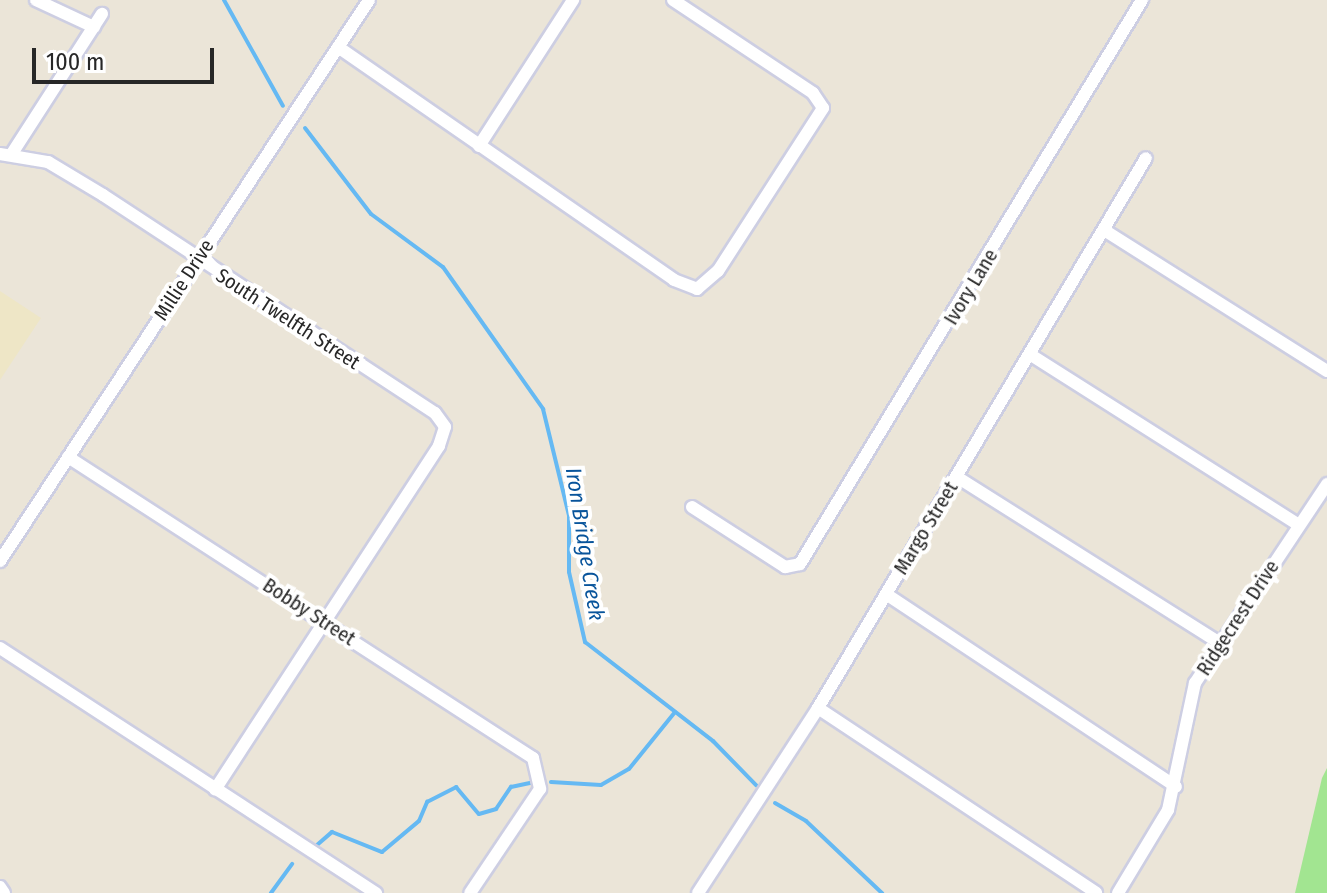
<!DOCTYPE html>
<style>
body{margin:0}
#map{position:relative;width:1327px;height:893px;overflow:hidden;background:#ebe5d8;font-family:"Fira Sans Condensed",sans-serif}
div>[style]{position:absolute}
.education>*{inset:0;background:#eee6c6}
.green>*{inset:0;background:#a2e591}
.stream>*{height:4px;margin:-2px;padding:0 2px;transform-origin:2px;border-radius:2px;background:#65b9f3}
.roads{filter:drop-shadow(2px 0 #cdcee2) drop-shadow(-2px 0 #cdcee2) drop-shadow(0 2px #cdcee2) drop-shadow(0 -2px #cdcee2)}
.minor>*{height:12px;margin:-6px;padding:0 6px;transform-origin:6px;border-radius:6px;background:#fff}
span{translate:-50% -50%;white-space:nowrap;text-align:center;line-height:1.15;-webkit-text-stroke:8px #fff;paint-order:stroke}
.street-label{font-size:20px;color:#272727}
.water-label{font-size:22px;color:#08549b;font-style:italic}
.scale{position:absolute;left:32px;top:48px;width:182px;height:36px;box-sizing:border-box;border:4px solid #272727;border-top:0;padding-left:10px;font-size:24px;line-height:28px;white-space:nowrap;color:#272727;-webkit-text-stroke:6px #fff;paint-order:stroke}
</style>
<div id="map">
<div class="education">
<i style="clip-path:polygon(0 291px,41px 318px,0 380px)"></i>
</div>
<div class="green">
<i style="clip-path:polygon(1327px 768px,1327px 893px,1295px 893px,1322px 778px)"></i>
</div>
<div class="stream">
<i style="left:224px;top:0;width:121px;rotate:60.9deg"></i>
<i style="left:305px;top:128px;width:108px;rotate:52.5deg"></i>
<i style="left:371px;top:214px;width:89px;rotate:36.4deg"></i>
<i style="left:443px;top:267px;width:174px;rotate:54.8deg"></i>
<i style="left:543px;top:409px;width:110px;rotate:76.3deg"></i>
<i style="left:569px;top:516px;width:56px;rotate:90deg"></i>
<i style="left:569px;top:572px;width:72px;rotate:77.1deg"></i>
<i style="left:585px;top:642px;width:162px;rotate:37.7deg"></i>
<i style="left:713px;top:741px;width:62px;rotate:45.7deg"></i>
<i style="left:551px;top:782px;width:50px;rotate:3.4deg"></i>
<i style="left:601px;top:785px;width:32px;rotate:-30deg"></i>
<i style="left:629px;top:769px;width:73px;rotate:-51.1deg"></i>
<i style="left:775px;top:803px;width:36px;rotate:30deg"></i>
<i style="left:806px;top:821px;width:105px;rotate:43.5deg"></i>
<i style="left:317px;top:845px;width:20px;rotate:-41deg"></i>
<i style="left:332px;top:832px;width:54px;rotate:21.8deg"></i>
<i style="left:382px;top:852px;width:48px;rotate:-40deg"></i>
<i style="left:419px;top:821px;width:21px;rotate:-67deg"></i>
<i style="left:427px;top:802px;width:33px;rotate:-27deg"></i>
<i style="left:456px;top:787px;width:35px;rotate:50deg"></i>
<i style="left:479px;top:814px;width:18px;rotate:-16deg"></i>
<i style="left:496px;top:809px;width:27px;rotate:-56deg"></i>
<i style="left:511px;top:787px;width:24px;rotate:-12deg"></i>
<i style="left:271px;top:893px;width:36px;rotate:-54deg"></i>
</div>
<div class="roads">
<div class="minor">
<i style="left:36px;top:0;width:64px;rotate:25deg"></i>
<i style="left:338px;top:47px;width:409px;rotate:34.7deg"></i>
<i style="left:674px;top:280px;width:25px;rotate:21deg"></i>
<i style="left:697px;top:289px;width:28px;rotate:-41deg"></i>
<i style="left:718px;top:271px;width:194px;rotate:-57.2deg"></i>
<i style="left:823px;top:108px;width:18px;rotate:-124deg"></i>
<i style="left:813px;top:93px;width:168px;rotate:-146.4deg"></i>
<i style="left:479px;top:146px;width:174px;rotate:-57.2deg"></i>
<i style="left:0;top:154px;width:49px;rotate:9.5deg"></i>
<i style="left:48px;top:162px;width:64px;rotate:31deg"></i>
<i style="left:103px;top:195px;width:397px;rotate:33.3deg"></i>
<i style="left:435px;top:413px;width:17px;rotate:54deg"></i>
<i style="left:445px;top:427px;width:20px;rotate:108deg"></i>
<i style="left:439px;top:446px;width:410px;rotate:123.1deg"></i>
<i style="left:11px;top:155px;width:168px;rotate:-57.2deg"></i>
<i style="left:1104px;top:230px;width:264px;rotate:32.3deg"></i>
<i style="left:1031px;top:355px;width:317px;rotate:32.4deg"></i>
<i style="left:68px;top:457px;width:554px;rotate:32.92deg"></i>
<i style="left:533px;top:758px;width:32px;rotate:77deg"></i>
<i style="left:540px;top:789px;width:125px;rotate:123.9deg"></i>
<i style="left:957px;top:477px;width:311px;rotate:32.3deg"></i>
<i style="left:692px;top:507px;width:111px;rotate:32.8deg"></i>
<i style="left:785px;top:567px;width:15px;rotate:-11deg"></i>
<i style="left:800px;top:564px;width:660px;rotate:-58.77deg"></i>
<i style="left:0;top:561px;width:671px;rotate:-56.66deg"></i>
<i style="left:886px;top:594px;width:348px;rotate:33.6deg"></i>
<i style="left:0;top:648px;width:449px;rotate:33.1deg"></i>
<i style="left:818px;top:708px;width:334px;rotate:33.6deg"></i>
<i style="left:0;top:887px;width:7px;rotate:56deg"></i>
<i style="left:698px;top:893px;width:221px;rotate:-57deg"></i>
<i style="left:818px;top:708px;width:640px;rotate:-59.19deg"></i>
<i style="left:1118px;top:893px;width:97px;rotate:-58.9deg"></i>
<i style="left:1168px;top:810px;width:130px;rotate:-78deg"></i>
<i style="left:1195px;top:683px;width:239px;rotate:-56.4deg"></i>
</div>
</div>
<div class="street-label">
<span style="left:184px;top:280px;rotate:-57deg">Millie Drive</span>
<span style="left:971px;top:287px;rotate:-59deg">Ivory Lane</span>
<span style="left:288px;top:319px;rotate:33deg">South Twelfth Street</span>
<span style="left:926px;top:528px;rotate:-59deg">Margo Street</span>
<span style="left:309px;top:612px;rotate:33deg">Bobby Street</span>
<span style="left:1238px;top:618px;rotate:-57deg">Ridgecrest Drive</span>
</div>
<div class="water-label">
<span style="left:585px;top:544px;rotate:81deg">Iron Bridge Creek</span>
</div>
<div class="scale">100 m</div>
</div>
